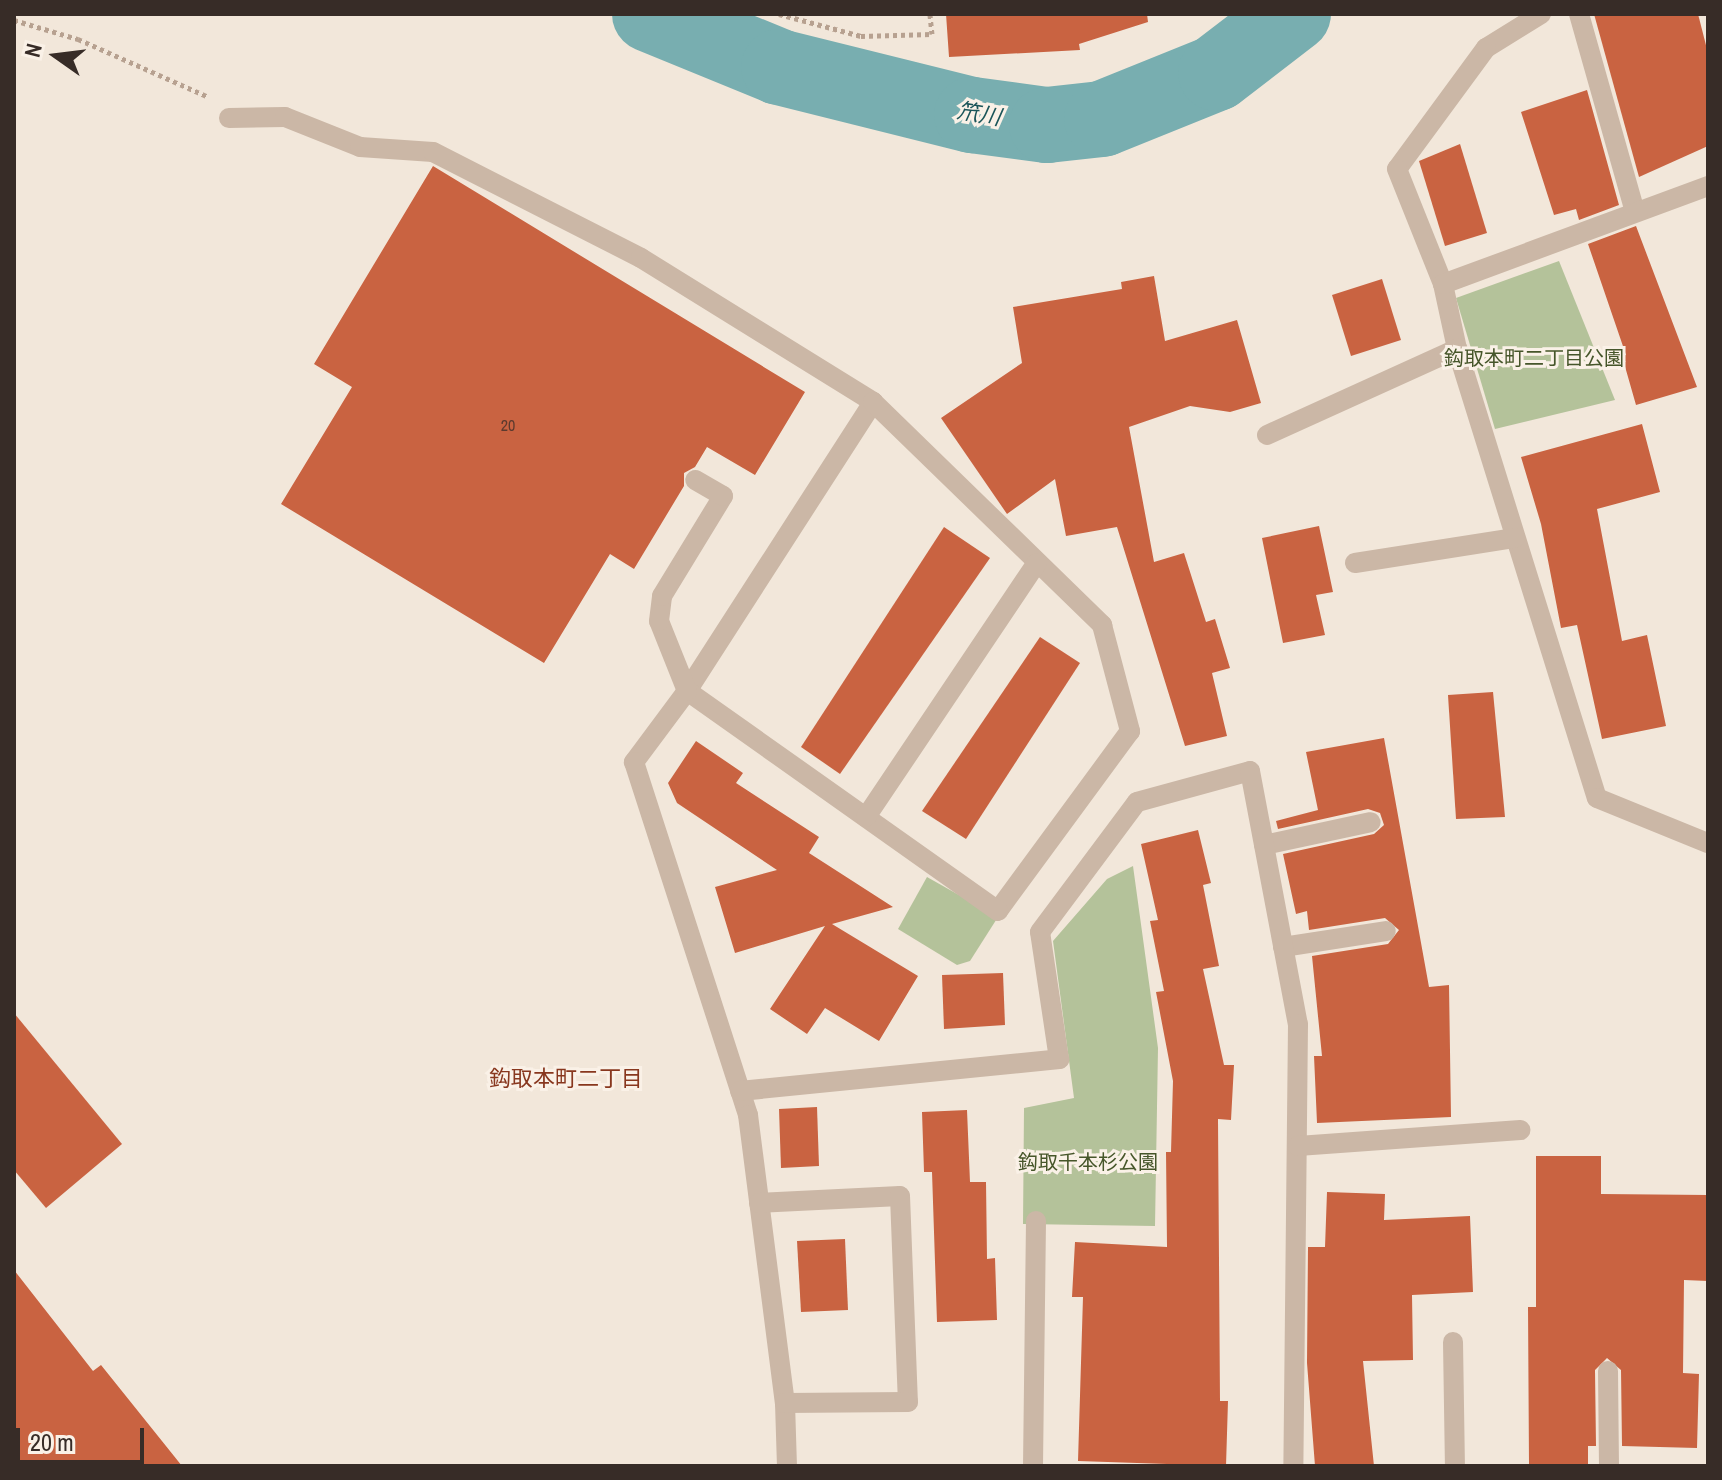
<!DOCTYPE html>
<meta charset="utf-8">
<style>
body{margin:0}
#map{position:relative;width:1722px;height:1480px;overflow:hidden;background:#f2e7da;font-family:"Archivo Narrow","Noto Sans JP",sans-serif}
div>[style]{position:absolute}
.green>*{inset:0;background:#b4c29a}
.river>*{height:76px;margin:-38px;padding:0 38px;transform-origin:38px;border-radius:38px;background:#78aeb0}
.building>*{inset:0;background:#c96341}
.path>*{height:5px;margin-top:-2.5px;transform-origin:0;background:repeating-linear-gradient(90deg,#b7a190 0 4px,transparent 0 8px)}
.minor>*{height:20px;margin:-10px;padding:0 10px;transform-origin:10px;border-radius:10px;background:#cbb7a6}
span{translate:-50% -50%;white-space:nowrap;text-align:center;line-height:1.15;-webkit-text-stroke:6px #faf1e7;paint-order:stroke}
.number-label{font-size:16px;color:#5c3a2e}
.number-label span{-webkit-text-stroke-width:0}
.park-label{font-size:20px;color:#46562a}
.water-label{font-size:22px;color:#1b5559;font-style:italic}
.neighbourhood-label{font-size:22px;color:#88371e}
.frame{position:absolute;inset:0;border:16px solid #372c27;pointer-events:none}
.north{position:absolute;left:16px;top:16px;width:80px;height:80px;-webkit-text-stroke:6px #faf1e7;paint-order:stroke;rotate:284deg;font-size:22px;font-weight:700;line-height:32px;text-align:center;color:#372c27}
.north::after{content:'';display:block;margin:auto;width:28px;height:36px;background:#372c27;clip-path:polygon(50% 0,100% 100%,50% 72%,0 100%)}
.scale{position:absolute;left:16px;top:1428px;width:128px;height:36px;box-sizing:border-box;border:4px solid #372c27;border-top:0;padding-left:10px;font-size:24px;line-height:28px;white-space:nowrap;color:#372c27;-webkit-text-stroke:6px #faf1e7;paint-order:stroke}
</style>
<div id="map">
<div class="green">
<i style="clip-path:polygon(1559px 261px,1615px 400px,1495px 429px,1456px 298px)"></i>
<i style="clip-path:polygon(1133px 866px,1158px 1048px,1155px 1226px,1023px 1224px,1024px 1108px,1074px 1098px,1053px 941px,1107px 879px)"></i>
<i style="clip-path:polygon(927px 877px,998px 917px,970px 961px,957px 965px,898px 929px)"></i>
</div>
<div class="river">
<i style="left:650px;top:14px;width:139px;rotate:22.3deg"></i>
<i style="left:779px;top:67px;width:199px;rotate:14deg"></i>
<i style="left:972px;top:115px;width:76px;rotate:7.6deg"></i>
<i style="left:1047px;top:125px;width:55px;rotate:-6.2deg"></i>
<i style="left:1102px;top:119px;width:123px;rotate:-22deg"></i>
<i style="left:1216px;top:73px;width:97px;rotate:-37.5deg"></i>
</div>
<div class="building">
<i style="clip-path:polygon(946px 14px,1147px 14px,1148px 22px,1079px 44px,1080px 50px,949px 57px)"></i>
<i style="clip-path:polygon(1594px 14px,1698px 14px,1708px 53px,1708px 146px,1639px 177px)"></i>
<i style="clip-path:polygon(1587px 90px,1619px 205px,1579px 220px,1576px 209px,1554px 215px,1521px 112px)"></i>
<i style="clip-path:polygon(1460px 144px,1487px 233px,1445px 246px,1419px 161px)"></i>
<i style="clip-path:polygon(433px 166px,805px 392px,755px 475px,707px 447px,695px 467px,684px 473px,684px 486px,634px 569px,610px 554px,544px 663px,281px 504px,352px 387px,314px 364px)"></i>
<i style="clip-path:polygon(1636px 226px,1697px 387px,1636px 405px,1622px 356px,1626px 355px,1588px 244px)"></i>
<i style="clip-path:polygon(1154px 276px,1165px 341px,1237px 320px,1261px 403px,1230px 412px,1190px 406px,1129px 427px,1154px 562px,1184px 553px,1206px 622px,1215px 619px,1230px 668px,1212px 673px,1227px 736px,1185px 746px,1117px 527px,1066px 536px,1055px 479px,1007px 514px,941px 418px,1022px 363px,1013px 307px,1122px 289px,1121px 282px)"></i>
<i style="clip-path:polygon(1382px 279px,1401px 340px,1351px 356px,1332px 295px)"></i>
<i style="clip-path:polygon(1642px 424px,1660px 492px,1597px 509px,1622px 641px,1647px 635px,1666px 726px,1602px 739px,1577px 625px,1561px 628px,1541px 524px,1521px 457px)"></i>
<i style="clip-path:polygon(1319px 526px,1333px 592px,1316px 595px,1325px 635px,1283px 643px,1262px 538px)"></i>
<i style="clip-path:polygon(944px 527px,990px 558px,840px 774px,801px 747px)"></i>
<i style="clip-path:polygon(1040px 637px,1080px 663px,966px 839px,922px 811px)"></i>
<i style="clip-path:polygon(1493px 692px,1505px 817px,1456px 819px,1448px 695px)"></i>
<i style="clip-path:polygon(1384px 738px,1429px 987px,1449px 985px,1451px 1117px,1317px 1123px,1314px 1056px,1322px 1056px,1312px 956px,1388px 944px,1399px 930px,1385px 918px,1309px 930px,1307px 911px,1296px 914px,1283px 854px,1374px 834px,1384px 825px,1380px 813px,1368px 809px,1278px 829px,1276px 821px,1318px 810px,1306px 752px)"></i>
<i style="clip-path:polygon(696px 741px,743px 773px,736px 783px,819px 837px,809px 853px,893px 907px,832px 924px,918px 976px,879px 1041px,825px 1008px,807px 1034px,770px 1009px,825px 926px,735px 953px,715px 887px,777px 870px,677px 803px,668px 783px)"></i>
<i style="clip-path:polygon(1198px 830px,1211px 883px,1203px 885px,1219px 966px,1203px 969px,1224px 1065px,1234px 1065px,1231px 1120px,1218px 1119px,1220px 1401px,1228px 1401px,1226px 1466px,1078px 1461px,1083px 1297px,1072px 1297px,1075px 1242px,1167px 1247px,1166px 1152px,1171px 1152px,1173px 1081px,1156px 992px,1164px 991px,1150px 921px,1158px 920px,1141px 844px)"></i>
<i style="clip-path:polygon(1003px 973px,1005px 1025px,944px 1029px,942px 975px)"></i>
<i style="clip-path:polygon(14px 1013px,122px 1144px,46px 1208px,14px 1170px)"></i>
<i style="clip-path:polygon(817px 1107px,819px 1166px,781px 1168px,779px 1109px)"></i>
<i style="clip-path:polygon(967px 1110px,970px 1182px,986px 1182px,987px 1259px,995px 1258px,997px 1320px,937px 1322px,932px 1172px,924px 1172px,922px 1112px)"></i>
<i style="clip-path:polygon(1536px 1156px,1601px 1156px,1601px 1194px,1708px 1195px,1708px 1281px,1684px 1280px,1683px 1373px,1699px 1374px,1697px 1448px,1622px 1446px,1621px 1370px,1607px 1358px,1595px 1370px,1596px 1446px,1588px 1446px,1588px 1466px,1529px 1466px,1528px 1307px,1536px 1307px)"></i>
<i style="clip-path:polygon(1327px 1192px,1385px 1194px,1384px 1220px,1470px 1216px,1473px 1292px,1412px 1295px,1413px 1360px,1363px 1361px,1374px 1466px,1315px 1466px,1307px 1363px,1308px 1247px,1325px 1247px)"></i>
<i style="clip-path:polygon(845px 1239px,848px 1310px,801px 1312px,797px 1241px)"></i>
<i style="clip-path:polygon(14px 1270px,93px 1371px,101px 1365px,182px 1466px,14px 1466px)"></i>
</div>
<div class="path">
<i style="left:779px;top:14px;width:85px;rotate:15deg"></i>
<i style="left:861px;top:36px;width:71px;rotate:-1.6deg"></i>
<i style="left:932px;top:34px;width:20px;rotate:-96deg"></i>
<i style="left:14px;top:20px;width:67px;rotate:16.5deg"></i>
<i style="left:78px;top:39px;width:143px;rotate:23.9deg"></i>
</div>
<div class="minor">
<i style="left:1541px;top:14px;width:65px;rotate:148.3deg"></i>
<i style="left:1486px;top:48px;width:150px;rotate:126.3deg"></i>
<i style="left:1397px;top:169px;width:124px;rotate:68.2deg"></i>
<i style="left:1443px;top:284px;width:66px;rotate:77.8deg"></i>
<i style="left:1457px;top:349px;width:470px;rotate:72.7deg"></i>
<i style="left:1597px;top:798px;width:120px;rotate:22.1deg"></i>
<i style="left:1579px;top:14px;width:206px;rotate:74.2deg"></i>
<i style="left:229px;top:118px;width:56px;rotate:-1deg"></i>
<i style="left:285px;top:117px;width:81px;rotate:21.8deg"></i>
<i style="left:360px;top:147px;width:73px;rotate:3.9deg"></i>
<i style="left:433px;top:152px;width:233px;rotate:27deg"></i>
<i style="left:641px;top:258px;width:273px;rotate:31.8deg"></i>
<i style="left:1443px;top:284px;width:283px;rotate:-20.3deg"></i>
<i style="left:1267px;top:435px;width:209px;rotate:-24.4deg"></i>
<i style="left:1355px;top:563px;width:162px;rotate:-8.9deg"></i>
<i style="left:687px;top:691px;width:344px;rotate:-57.2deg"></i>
<i style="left:873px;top:402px;width:320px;rotate:44.2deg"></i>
<i style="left:1102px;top:625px;width:110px;rotate:75.2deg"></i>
<i style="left:1130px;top:731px;width:223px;rotate:126.3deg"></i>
<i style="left:998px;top:911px;width:381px;rotate:-144.7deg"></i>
<i style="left:687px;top:691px;width:89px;rotate:126.7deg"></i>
<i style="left:634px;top:762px;width:371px;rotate:72.1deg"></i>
<i style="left:748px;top:1115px;width:290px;rotate:82.7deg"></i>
<i style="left:785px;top:1403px;width:63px;rotate:88.2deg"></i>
<i style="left:687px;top:691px;width:75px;rotate:-111.8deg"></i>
<i style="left:659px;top:621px;width:25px;rotate:-83deg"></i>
<i style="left:662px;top:596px;width:117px;rotate:-58.6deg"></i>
<i style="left:723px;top:496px;width:32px;rotate:-150deg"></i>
<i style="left:866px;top:817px;width:306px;rotate:-56.1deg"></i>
<i style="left:1264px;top:845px;width:109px;rotate:-12.1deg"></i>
<i style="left:1283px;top:947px;width:104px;rotate:-8.8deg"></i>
<i style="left:740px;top:1091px;width:321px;rotate:-5.7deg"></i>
<i style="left:1059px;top:1059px;width:128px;rotate:-98.5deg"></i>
<i style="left:1040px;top:932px;width:162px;rotate:-53.3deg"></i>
<i style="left:1137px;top:802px;width:117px;rotate:-15.3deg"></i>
<i style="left:1250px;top:771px;width:258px;rotate:79.3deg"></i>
<i style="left:1298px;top:1024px;width:442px;rotate:90.6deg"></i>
<i style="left:1298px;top:1146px;width:223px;rotate:-4.1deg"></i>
<i style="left:759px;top:1203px;width:141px;rotate:-2.8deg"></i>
<i style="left:900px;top:1196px;width:206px;rotate:87.8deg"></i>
<i style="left:908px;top:1402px;width:123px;rotate:179.5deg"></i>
<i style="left:1453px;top:1342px;width:124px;rotate:89.1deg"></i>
<i style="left:1608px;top:1371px;width:95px;rotate:89.4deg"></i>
<i style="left:1033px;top:1466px;width:245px;rotate:-89.3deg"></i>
</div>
<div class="number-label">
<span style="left:508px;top:425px">20</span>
</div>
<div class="park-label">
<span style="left:1534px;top:357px">鈎取本町二丁目公園</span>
<span style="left:1088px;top:1161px">鈎取千本杉公園</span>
</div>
<div class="water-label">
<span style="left:979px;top:114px;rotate:10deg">笊川</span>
</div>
<div class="neighbourhood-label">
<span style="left:566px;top:1079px">鈎取本町二丁目</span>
</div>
<div class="frame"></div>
<div class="north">N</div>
<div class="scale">20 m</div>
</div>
